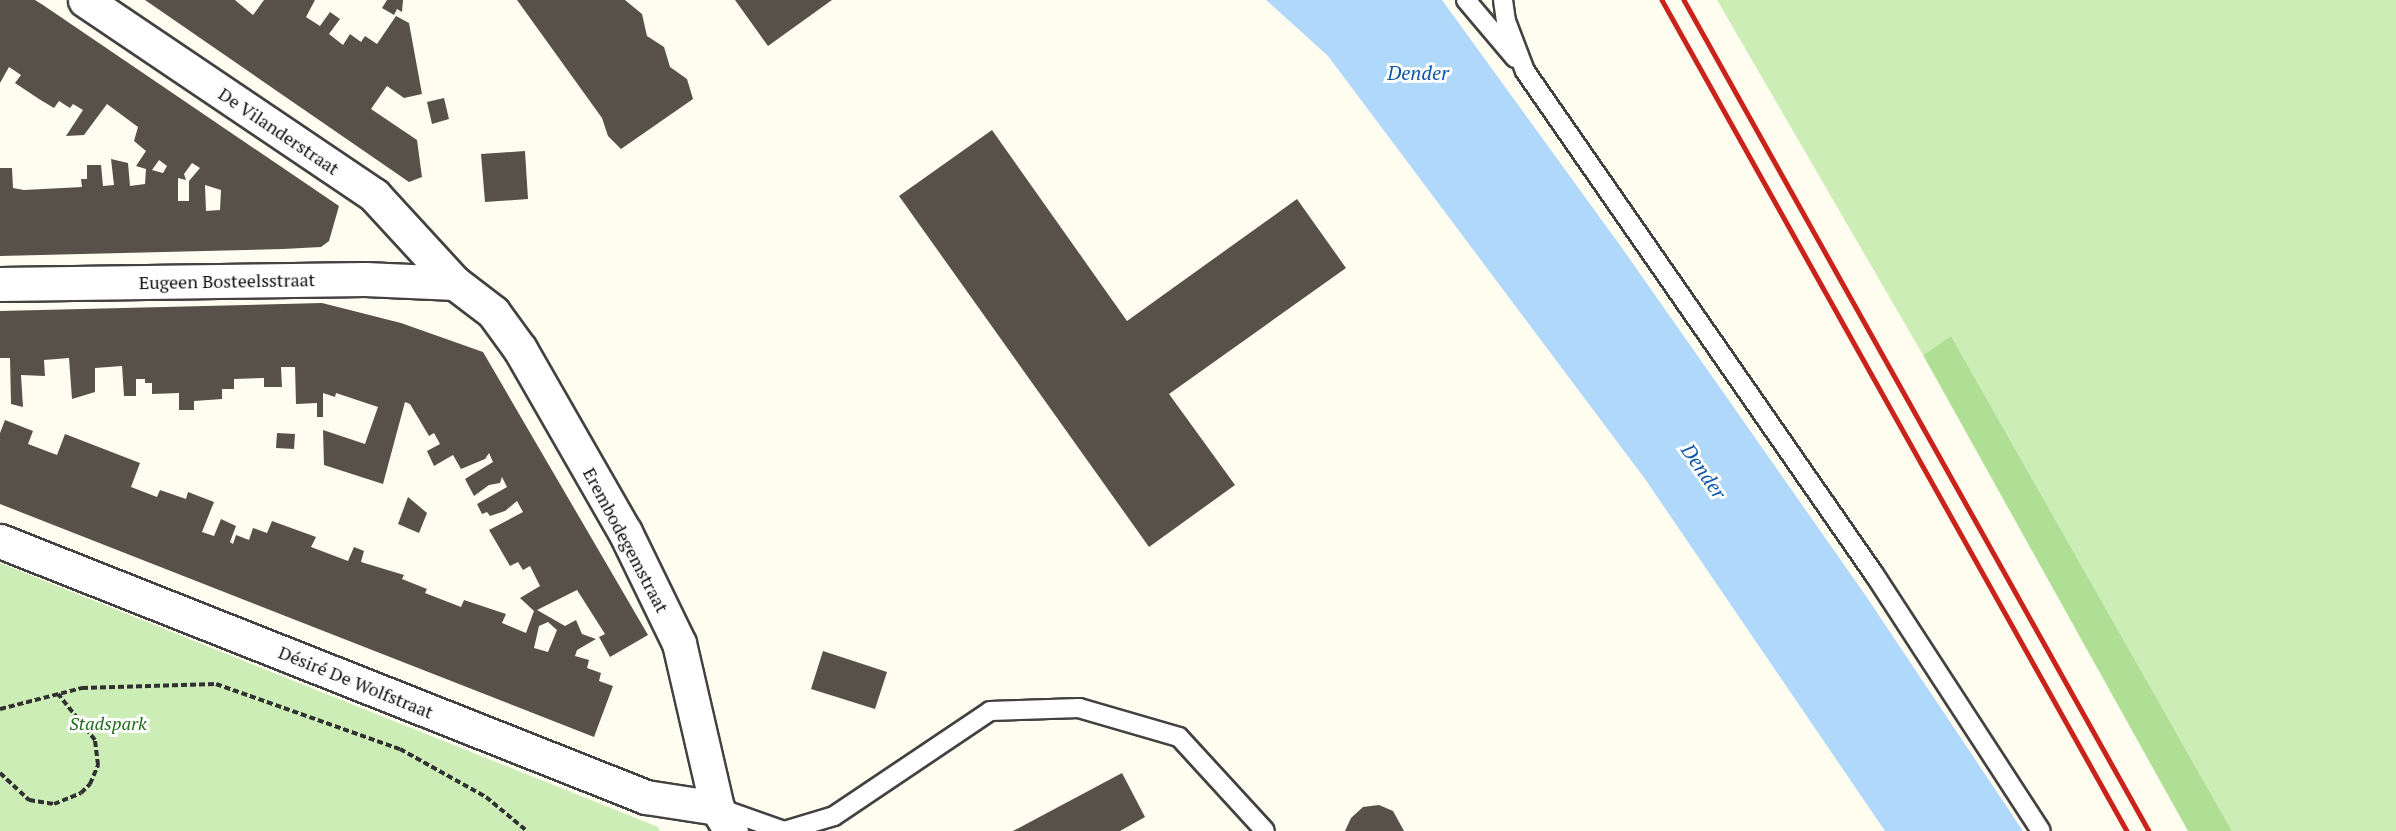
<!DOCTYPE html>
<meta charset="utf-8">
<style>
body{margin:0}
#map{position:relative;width:2396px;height:831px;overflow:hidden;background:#fffdf0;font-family:"PT Serif",serif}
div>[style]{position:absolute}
.green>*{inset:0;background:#cdedb6}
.forest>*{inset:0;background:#afdf94}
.water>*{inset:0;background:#b0d8fb}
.building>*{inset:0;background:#58514a}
.path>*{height:4px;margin-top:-2px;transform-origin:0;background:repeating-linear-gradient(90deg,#313131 0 6px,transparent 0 9px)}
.roads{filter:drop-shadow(2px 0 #424242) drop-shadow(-2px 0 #424242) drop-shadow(0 2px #424242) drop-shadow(0 -2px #424242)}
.lane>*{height:18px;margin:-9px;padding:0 9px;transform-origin:9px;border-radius:9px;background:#fff}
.street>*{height:33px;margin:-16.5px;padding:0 16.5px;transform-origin:16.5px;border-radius:16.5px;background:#fff}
.rail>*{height:4.5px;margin:-2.25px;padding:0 2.25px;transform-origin:2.25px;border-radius:2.25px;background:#ca231b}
span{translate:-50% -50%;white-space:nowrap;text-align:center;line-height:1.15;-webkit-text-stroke:6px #fff;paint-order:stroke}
.street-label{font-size:18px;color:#0f0f0f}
.park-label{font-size:18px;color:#236c19;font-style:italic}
.water-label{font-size:20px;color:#0d57ab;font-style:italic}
</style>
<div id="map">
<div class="green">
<i style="clip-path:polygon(1717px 0,2396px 0,2396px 831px,2232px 831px,1951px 336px,1923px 355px)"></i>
<i style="clip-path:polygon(0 563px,658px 827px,660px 831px,0 831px)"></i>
</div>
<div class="forest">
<i style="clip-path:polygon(1951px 336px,2232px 831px,2188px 831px,1923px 355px)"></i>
</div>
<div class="water">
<i style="clip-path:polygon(1266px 0,1442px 0,1622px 248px,1866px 596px,2023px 831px,1885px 831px,1645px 479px,1328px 56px)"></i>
</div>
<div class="building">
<i style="clip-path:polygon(evenodd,0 0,35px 0,43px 5px,339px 206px,329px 241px,321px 247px,283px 249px,0 256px,0 168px,12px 168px,13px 188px,24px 190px,82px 187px,81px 179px,87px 179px,87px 165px,101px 165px,103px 186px,114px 185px,111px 159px,128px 163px,130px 186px,145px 184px,146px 169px,136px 166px,146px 151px,134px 141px,138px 127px,107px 104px,84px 135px,66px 136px,83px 110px,73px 104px,70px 108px,59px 101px,54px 108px,39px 99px,15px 83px,21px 75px,9px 67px,0 83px,0 0,159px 160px,167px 166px,163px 173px,152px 170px,159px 160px,0 0,192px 163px,200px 168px,189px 181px,189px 201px,178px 201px,178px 178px,186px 180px,184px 174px,192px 163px,0 0,205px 185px,221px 190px,220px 210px,206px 211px,205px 185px)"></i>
<i style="clip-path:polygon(145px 0,235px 0,253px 15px,264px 0,315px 0,306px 17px,320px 26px,330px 12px,340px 19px,329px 34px,343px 45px,350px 34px,361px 42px,365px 36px,377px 44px,396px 16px,409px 23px,422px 94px,404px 98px,387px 86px,371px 109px,417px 140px,422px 177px,409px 182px)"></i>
<i style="clip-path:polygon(387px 0,403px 0,402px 12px,397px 9px,394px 15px,382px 8px)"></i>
<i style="clip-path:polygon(517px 0,625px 0,642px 14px,647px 36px,664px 47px,670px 67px,687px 79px,693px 99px,621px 149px,608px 136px,602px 118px)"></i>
<i style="clip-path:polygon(735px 0,832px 0,768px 46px)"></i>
<i style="clip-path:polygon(444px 98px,449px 119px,432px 124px,427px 102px)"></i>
<i style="clip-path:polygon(992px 130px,1127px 321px,1297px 199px,1346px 268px,1169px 394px,1235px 485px,1149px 547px,899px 196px)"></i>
<i style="clip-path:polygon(525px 151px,528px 199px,485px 202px,481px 154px)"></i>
<i style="clip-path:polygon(evenodd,322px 303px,401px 323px,483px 352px,648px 635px,610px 657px,599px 637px,605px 634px,577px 590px,537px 610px,565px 626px,576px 620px,582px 634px,596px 639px,577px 650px,575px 656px,589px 660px,587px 668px,601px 673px,599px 681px,613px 686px,594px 737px,0 504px,0 433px,5px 420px,33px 431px,28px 444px,57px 455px,65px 434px,140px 463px,131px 487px,157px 497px,160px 490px,186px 499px,188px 492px,214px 502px,202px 532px,214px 536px,221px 519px,236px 526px,230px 542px,233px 544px,236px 535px,249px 540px,253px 528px,267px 533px,272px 521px,316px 537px,311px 547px,348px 561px,354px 547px,364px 551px,361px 562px,404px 575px,402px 579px,427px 589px,425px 593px,461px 607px,464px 600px,506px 614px,502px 623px,526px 633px,534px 611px,520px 598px,540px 586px,530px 566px,523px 570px,518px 562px,510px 566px,489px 530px,523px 512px,517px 501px,505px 511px,490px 516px,487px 512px,482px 514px,477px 504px,507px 487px,502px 477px,500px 483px,489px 485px,474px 496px,465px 479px,493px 462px,489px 453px,485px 459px,461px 469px,453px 455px,434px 466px,427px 451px,440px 444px,434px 433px,429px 436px,410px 404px,405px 402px,383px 484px,324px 465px,323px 430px,365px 444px,378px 407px,336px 393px,335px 397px,323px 393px,323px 417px,317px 417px,317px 403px,296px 404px,295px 367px,281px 367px,282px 387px,264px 387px,264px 378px,234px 379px,234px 389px,222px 389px,222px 399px,194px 401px,194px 410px,179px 410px,179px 393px,152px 394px,152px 383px,145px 383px,145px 379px,136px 379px,136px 396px,124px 396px,122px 366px,95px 368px,95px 392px,72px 399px,69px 358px,44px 360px,45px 376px,21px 375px,23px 407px,11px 404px,10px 358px,0 358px,0 311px,322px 303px,548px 622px,557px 630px,548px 652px,534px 648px,539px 626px,548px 622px)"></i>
<i style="clip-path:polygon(277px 433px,295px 434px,294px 449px,276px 448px)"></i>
<i style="clip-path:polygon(408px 497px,427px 513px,419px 533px,398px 524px)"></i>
<i style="clip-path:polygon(823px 651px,887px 672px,875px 709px,811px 689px)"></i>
<i style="clip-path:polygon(1122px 773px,1145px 817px,1120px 831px,1013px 831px)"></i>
<i style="clip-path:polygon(1379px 805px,1393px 811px,1404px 831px,1345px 831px,1351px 818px,1363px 807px)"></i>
</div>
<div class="path">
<i style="left:0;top:709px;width:85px;rotate:-14.4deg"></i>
<i style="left:82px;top:688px;width:134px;rotate:-1.7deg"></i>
<i style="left:216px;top:684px;width:195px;rotate:19.5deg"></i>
<i style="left:400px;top:749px;width:98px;rotate:29.2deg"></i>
<i style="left:486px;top:797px;width:53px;rotate:39.7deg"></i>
<i style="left:0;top:773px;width:40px;rotate:43deg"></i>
<i style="left:29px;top:800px;width:25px;rotate:9deg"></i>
<i style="left:54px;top:804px;width:29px;rotate:-22deg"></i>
<i style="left:81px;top:793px;width:13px;rotate:-45deg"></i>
<i style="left:90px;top:784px;width:21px;rotate:-67deg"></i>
<i style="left:98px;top:765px;width:25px;rotate:-97deg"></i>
<i style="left:95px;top:740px;width:59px;rotate:-128.8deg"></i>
</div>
<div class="roads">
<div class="lane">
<i style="left:1466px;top:0;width:76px;rotate:49.8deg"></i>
<i style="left:1503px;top:0;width:21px;rotate:82deg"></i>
<i style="left:1506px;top:21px;width:53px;rotate:69.2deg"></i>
<i style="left:1525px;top:71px;width:612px;rotate:55.25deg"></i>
<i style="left:1874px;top:574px;width:306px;rotate:57deg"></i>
<i style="left:719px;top:808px;width:69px;rotate:19.5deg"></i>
<i style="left:784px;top:831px;width:52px;rotate:-16.7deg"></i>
<i style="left:834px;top:816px;width:188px;rotate:-33.9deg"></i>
<i style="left:990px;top:711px;width:89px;rotate:-1.9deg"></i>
<i style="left:1079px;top:708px;width:104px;rotate:16.2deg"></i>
<i style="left:1179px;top:737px;width:127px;rotate:47.5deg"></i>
</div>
<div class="street">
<i style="left:85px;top:0;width:349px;rotate:34deg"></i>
<i style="left:374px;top:195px;width:120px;rotate:47.4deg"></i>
<i style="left:455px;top:283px;width:48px;rotate:37.3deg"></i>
<i style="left:493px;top:312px;width:46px;rotate:53.9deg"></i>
<i style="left:520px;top:349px;width:211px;rotate:60.2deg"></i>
<i style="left:625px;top:532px;width:123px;rotate:64.1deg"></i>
<i style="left:679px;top:643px;width:169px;rotate:77deg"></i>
<i style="left:717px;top:808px;width:27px;rotate:59deg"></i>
<i style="left:0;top:284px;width:365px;rotate:-0.8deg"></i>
<i style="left:365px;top:279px;width:90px;rotate:2.5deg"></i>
<i style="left:0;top:541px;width:695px;rotate:21.62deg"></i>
<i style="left:646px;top:797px;width:72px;rotate:8.8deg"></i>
</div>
</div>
<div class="rail">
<i style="left:1662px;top:0;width:952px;rotate:60.77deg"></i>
<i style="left:1684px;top:0;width:952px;rotate:60.77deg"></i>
</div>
<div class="street-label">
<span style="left:279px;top:131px;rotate:34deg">De Vilanderstraat</span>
<span style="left:227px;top:281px;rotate:-1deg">Eugeen Bosteelsstraat</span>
<span style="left:626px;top:540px;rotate:62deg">Erembodegemstraat</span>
<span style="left:356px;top:682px;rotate:22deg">Désiré De Wolfstraat</span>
</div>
<div class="park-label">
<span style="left:108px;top:723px">Stadspark</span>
</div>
<div class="water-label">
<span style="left:1418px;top:72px">Dender</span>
<span style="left:1704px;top:471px;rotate:55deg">Dender</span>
</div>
</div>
